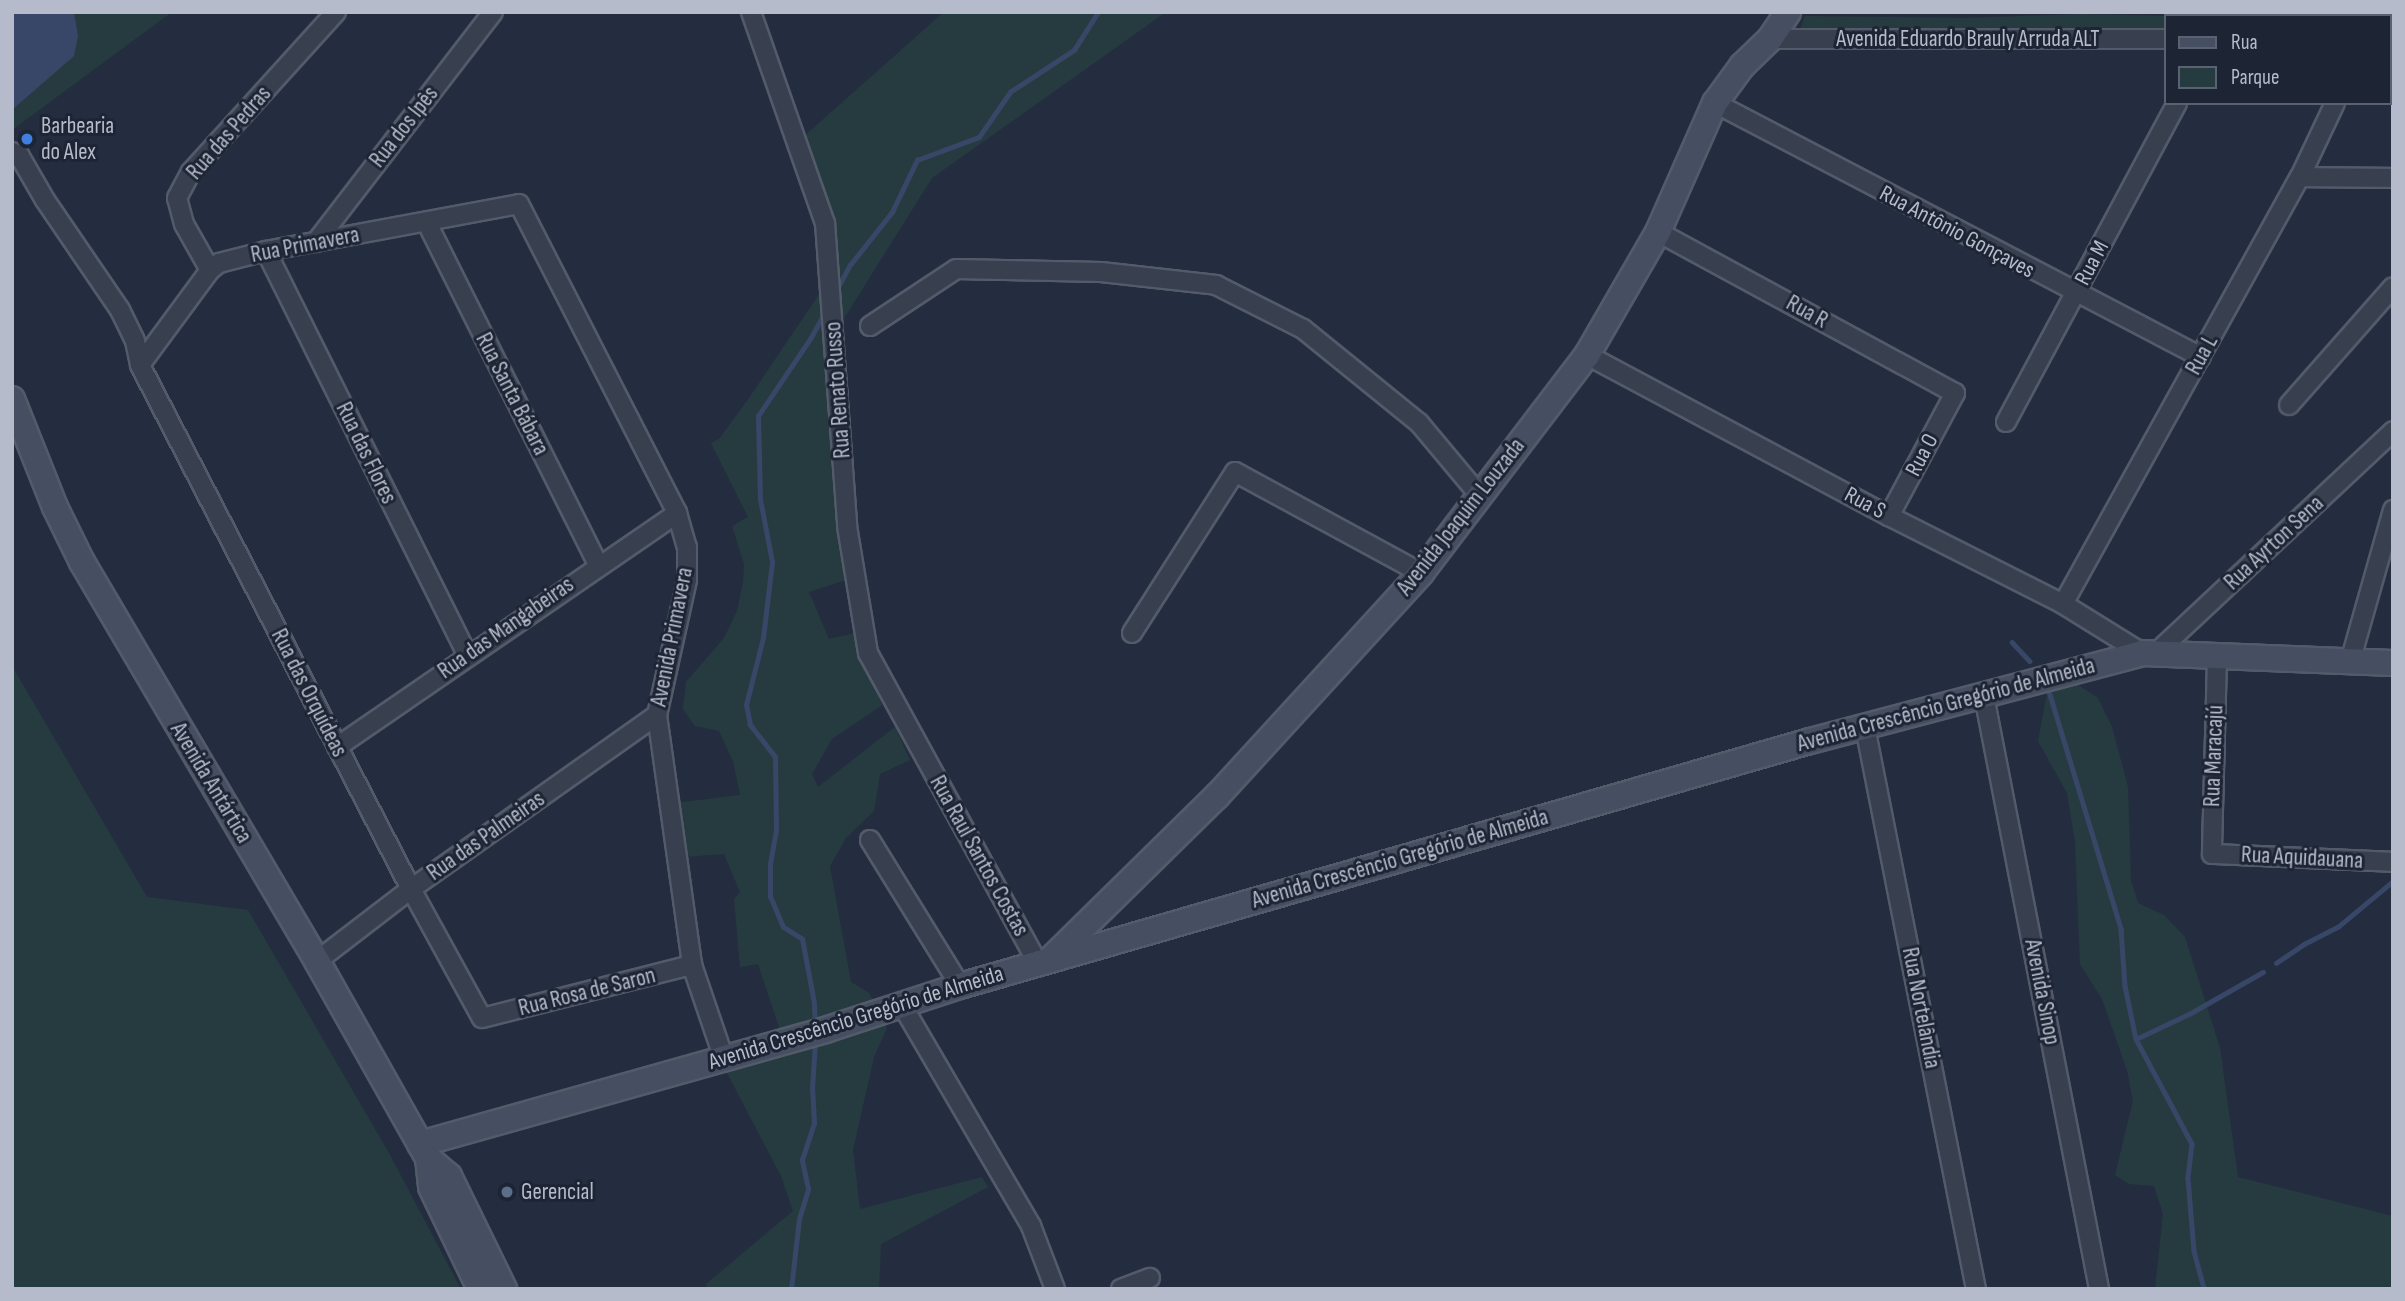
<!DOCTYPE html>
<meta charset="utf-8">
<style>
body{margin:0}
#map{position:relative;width:2405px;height:1301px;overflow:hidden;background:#242d3f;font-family:"Sofia Sans Condensed",sans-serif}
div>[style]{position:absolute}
.green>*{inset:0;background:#263b40}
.water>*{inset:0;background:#384767}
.stream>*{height:4.5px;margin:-2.25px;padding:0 2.25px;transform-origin:2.25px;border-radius:2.25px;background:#384767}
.roads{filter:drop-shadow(2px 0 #535b6a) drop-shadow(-2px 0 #535b6a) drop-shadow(0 2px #535b6a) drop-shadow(0 -2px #535b6a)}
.street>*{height:18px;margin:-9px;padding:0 9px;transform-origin:9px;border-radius:9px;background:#38404f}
.secondary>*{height:24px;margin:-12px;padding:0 12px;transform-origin:12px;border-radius:12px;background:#464e62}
.dots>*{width:19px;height:19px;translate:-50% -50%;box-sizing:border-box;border:4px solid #1d2534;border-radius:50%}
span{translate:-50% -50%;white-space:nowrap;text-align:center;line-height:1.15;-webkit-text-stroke:6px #1d2534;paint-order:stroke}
.street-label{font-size:23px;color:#b5bbca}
.poi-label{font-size:23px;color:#b5bbca}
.left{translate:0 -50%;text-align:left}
.frame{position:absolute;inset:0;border:14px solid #b5bbca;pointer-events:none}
.legend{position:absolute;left:2164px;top:14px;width:228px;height:91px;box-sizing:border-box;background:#1d2534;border:2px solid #5a6170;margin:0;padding:9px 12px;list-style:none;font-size:21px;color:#b5bbca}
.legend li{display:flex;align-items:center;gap:14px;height:35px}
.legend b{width:35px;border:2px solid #5a6170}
</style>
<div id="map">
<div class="green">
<i style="clip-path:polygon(12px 12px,172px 12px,12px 130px)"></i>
<i style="clip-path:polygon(944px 12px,1166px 12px,932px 178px,843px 320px,834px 228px,802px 138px)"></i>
<i style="clip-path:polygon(2080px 14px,2182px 16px,2165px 16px,2165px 35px,1800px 30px,1805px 16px,1966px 18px)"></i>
<i style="clip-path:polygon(820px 293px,846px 580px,809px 592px,829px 639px,856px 633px,862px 661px,882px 705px,832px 739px,812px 774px,818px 787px,895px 727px,910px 760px,880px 774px,874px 811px,846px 838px,830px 866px,851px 982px,869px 993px,887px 1028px,874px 1057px,853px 1150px,860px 1209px,982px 1177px,988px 1187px,881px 1244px,879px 1289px,707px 1289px,706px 1284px,793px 1211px,781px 1176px,715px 1050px,780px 1030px,758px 964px,740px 967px,734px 899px,740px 892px,724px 854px,683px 857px,675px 803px,740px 795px,733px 761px,719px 731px,695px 726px,683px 709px,686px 682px,724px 638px,737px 611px,743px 583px,744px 564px,732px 526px,748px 517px,711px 443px,719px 439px,747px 401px)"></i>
<i style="clip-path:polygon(12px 666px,147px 897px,248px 910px,390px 1155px,461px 1289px,12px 1289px)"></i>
<i style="clip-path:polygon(2075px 683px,2098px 698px,2112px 727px,2128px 787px,2131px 880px,2138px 903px,2164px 915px,2185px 937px,2220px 1048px,2238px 1177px,2393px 1216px,2393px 1289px,2155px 1289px,2163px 1214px,2154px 1186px,2129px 1184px,2115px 1175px,2133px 1101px,2127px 1070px,2102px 999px,2080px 964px,2075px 842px,2067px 793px,2038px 741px,2048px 688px)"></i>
</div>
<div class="water">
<i style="clip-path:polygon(12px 12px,74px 12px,78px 36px,74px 56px,13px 109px)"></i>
</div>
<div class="stream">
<i style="left:837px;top:289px;width:27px;rotate:-62deg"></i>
<i style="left:850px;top:265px;width:68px;rotate:-51.6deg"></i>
<i style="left:892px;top:212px;width:58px;rotate:-64.3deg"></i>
<i style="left:917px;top:160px;width:66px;rotate:-20.4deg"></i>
<i style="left:979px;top:137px;width:55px;rotate:-55.4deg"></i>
<i style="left:1010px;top:92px;width:77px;rotate:-33.3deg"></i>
<i style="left:1074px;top:50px;width:45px;rotate:-57.7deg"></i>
<i style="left:2012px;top:642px;width:26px;rotate:47deg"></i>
<i style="left:2048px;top:688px;width:252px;rotate:73.1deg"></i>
<i style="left:2121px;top:929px;width:57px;rotate:86deg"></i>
<i style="left:2125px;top:986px;width:54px;rotate:78.3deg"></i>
<i style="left:2136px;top:1039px;width:119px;rotate:61.9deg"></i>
<i style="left:2192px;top:1144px;width:34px;rotate:97deg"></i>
<i style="left:2188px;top:1178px;width:73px;rotate:85.3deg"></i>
<i style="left:2194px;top:1251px;width:39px;rotate:75deg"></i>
<i style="left:2276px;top:963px;width:34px;rotate:-34deg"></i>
<i style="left:2304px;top:944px;width:39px;rotate:-27deg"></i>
<i style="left:2339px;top:926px;width:70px;rotate:-39.8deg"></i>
<i style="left:815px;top:1025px;width:22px;rotate:-93deg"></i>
<i style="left:814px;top:1003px;width:65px;rotate:-100.6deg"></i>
<i style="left:802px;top:939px;width:22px;rotate:-148deg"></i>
<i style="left:783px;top:927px;width:33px;rotate:-113deg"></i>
<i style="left:770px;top:897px;width:33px;rotate:-90deg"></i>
<i style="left:770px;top:864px;width:36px;rotate:-80deg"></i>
<i style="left:776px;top:829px;width:72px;rotate:-90.8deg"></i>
<i style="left:775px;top:757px;width:41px;rotate:-128deg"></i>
<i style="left:750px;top:725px;width:20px;rotate:-101deg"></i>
<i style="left:746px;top:705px;width:69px;rotate:-75.8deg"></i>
<i style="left:763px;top:638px;width:77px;rotate:-83.2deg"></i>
<i style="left:772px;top:562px;width:64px;rotate:-100.8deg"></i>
<i style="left:760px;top:499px;width:83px;rotate:-91.4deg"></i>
<i style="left:758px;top:416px;width:93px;rotate:-56deg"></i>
<i style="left:810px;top:339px;width:31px;rotate:-61deg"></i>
<i style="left:2136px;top:1039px;width:59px;rotate:-25.3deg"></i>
<i style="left:2189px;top:1014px;width:85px;rotate:-29.6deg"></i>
<i style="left:791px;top:1289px;width:70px;rotate:-83.5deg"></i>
<i style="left:799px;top:1219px;width:31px;rotate:-73deg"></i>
<i style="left:808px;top:1189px;width:30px;rotate:-102deg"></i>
<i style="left:802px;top:1160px;width:38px;rotate:-72deg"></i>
<i style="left:814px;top:1124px;width:35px;rotate:-93deg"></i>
<i style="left:812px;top:1089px;width:48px;rotate:-86.4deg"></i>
</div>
<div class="roads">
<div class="street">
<i style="left:751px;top:12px;width:224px;rotate:70.7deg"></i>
<i style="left:825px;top:223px;width:304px;rotate:85.8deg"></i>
<i style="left:847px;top:526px;width:129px;rotate:80.6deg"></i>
<i style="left:868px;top:653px;width:354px;rotate:61.3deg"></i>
<i style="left:2240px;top:12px;width:153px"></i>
<i style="left:1770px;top:39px;width:395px"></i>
<i style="left:2389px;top:39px;width:4px"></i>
<i style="left:1715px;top:103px;width:548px;rotate:27.59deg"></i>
<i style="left:12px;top:152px;width:8px;rotate:23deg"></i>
<i style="left:19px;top:155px;width:52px;rotate:60deg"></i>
<i style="left:45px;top:200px;width:133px;rotate:55.7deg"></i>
<i style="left:120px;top:310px;width:34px;rotate:64deg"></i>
<i style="left:135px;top:341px;width:25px;rotate:78deg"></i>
<i style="left:140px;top:365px;width:590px;rotate:62.65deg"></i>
<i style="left:411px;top:889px;width:147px;rotate:61.2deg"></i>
<i style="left:482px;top:1018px;width:217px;rotate:-14.2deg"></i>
<i style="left:2300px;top:177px;width:93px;rotate:0.6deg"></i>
<i style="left:427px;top:223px;width:381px;rotate:63.4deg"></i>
<i style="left:1658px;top:232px;width:338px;rotate:28.5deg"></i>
<i style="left:1955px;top:393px;width:140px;rotate:118.2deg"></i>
<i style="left:316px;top:242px;width:290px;rotate:-52.4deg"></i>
<i style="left:266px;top:251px;width:451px;rotate:63.5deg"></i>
<i style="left:210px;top:270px;width:53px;rotate:-119.5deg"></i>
<i style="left:184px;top:224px;width:27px;rotate:-105deg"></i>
<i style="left:177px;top:198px;width:30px;rotate:-62deg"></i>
<i style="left:191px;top:172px;width:216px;rotate:-47.8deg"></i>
<i style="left:870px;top:326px;width:103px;rotate:-33.5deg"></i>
<i style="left:956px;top:269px;width:145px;rotate:1.2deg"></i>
<i style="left:1101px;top:272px;width:116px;rotate:6.4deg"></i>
<i style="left:1216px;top:285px;width:97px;rotate:26.8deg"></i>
<i style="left:1303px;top:329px;width:149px;rotate:39deg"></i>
<i style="left:1419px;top:423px;width:95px;rotate:50.1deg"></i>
<i style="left:1587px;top:355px;width:342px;rotate:28.1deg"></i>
<i style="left:1889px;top:516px;width:195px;rotate:26.8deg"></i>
<i style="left:2063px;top:604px;width:93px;rotate:31.8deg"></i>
<i style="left:140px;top:365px;width:118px;rotate:-53.6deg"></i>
<i style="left:210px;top:270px;width:11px;rotate:-38deg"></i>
<i style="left:219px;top:263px;width:49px;rotate:-14.3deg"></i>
<i style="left:266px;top:251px;width:257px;rotate:-10.5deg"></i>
<i style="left:519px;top:204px;width:347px;rotate:62.9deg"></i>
<i style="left:677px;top:513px;width:35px;rotate:74deg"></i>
<i style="left:687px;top:547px;width:33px;rotate:90deg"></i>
<i style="left:687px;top:580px;width:138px;rotate:102.5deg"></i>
<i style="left:657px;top:715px;width:252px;rotate:82deg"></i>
<i style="left:692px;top:965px;width:99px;rotate:71.2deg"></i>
<i style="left:2289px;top:405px;width:157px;rotate:-48.6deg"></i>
<i style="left:2006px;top:422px;width:362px;rotate:-61.8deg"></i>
<i style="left:2063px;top:604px;width:488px;rotate:-61deg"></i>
<i style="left:2300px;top:177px;width:82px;rotate:-64.7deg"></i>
<i style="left:1132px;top:633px;width:191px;rotate:-57.4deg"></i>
<i style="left:1235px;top:472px;width:212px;rotate:28.5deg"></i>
<i style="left:2155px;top:654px;width:326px;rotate:-43.1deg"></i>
<i style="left:2217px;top:658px;width:196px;rotate:91.5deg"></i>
<i style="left:2212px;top:854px;width:181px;rotate:2.5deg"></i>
<i style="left:2350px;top:662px;width:158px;rotate:-74.2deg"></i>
<i style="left:1984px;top:696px;width:604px;rotate:79.02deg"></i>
<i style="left:1865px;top:727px;width:573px;rotate:78.83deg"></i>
<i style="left:337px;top:747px;width:413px;rotate:-34.5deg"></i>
<i style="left:870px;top:840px;width:172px;rotate:58.3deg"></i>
<i style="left:317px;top:961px;width:118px;rotate:-37.5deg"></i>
<i style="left:411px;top:889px;width:301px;rotate:-35.3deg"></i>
<i style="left:902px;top:1005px;width:256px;rotate:59.7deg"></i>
<i style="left:1031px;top:1226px;width:67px;rotate:69.1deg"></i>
<i style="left:1121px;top:1289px;width:31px;rotate:-21deg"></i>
</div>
<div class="secondary">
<i style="left:12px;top:399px;width:116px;rotate:68.3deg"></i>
<i style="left:55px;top:507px;width:61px;rotate:63.9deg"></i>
<i style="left:82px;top:562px;width:463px;rotate:59.5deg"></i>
<i style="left:317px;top:961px;width:226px;rotate:60.6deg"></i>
<i style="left:428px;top:1158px;width:28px;rotate:41deg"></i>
<i style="left:449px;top:1176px;width:126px;rotate:64deg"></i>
<i style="left:1053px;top:957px;width:230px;rotate:-44.5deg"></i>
<i style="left:1217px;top:796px;width:302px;rotate:-47.5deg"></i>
<i style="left:1421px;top:573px;width:274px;rotate:-52.7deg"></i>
<i style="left:1587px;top:355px;width:142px;rotate:-60deg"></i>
<i style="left:1658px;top:232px;width:141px;rotate:-66.2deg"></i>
<i style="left:1715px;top:103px;width:46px;rotate:-53.9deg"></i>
<i style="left:1742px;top:66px;width:39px;rotate:-44deg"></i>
<i style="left:1770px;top:39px;width:32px;rotate:-56deg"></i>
<i style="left:420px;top:1144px;width:421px;rotate:-15.7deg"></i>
<i style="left:825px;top:1030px;width:142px;rotate:-18.1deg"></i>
<i style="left:960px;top:986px;width:885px;rotate:-16.08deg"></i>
<i style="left:1810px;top:741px;width:343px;rotate:-14.8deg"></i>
<i style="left:2142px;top:653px;width:251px;rotate:2.3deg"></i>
<i style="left:428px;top:1158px;width:29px;rotate:84deg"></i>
<i style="left:431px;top:1187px;width:113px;rotate:64.3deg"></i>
</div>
</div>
<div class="dots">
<i style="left:27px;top:139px;background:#3f7fe0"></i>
<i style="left:507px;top:1192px;background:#5c6f8a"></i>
</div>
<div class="street-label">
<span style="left:1968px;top:39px">Avenida Eduardo Brauly Arruda ALT</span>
<span style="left:404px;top:127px;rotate:-52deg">Rua dos Ipês</span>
<span style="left:229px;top:133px;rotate:-49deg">Rua das Pedras</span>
<span style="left:1957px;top:232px;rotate:28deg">Rua Antônio Gonçaves</span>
<span style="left:305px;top:245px;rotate:-11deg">Rua Primavera</span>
<span style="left:2092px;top:263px;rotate:-62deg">Rua M</span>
<span style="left:1807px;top:312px;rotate:29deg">Rua R</span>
<span style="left:2202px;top:355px;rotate:-61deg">Rua L</span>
<span style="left:838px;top:390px;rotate:-94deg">Rua Renato Russo</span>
<span style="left:512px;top:394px;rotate:63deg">Rua Santa Bábara</span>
<span style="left:366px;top:453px;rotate:64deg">Rua das Flores</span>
<span style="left:1922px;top:455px;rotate:-62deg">Rua O</span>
<span style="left:1865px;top:503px;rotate:28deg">Rua S</span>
<span style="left:1461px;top:517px;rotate:-52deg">Avenida Joaquim Louzada</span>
<span style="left:2274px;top:543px;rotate:-43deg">Rua Ayrton Sena</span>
<span style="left:506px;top:628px;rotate:-35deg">Rua das Mangabeiras</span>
<span style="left:672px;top:637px;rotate:-79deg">Avenida Primavera</span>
<span style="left:309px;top:693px;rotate:63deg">Rua das Orquídeas</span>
<span style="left:1946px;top:705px;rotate:-15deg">Avenida Crescêncio Gregório de Almeida</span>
<span style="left:2214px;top:756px;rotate:-88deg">Rua Maracajú</span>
<span style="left:211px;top:783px;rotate:59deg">Avenida Antártica</span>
<span style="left:486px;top:836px;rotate:-35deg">Rua das Palmeiras</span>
<span style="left:979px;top:856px;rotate:61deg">Rua Raul Santos Costas</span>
<span style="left:2302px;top:858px;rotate:3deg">Rua Aquidauana</span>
<span style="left:1400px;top:859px;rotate:-16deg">Avenida Crescêncio Gregório de Almeida</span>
<span style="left:587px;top:992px;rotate:-14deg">Rua Rosa de Saron</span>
<span style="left:2042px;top:992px;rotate:79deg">Avenida Sinop</span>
<span style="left:1921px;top:1008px;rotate:79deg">Rua Nortelândia</span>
<span style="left:856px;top:1018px;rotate:-17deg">Avenida Crescêncio Gregório de Almeida</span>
</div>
<div class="poi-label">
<span class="left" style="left:41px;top:139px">Barbearia<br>do Alex</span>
<span class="left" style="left:521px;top:1192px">Gerencial</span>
</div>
<div class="frame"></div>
<ul class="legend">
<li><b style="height:9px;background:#464e62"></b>Rua</li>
<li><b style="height:19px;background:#263b40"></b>Parque</li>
</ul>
</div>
